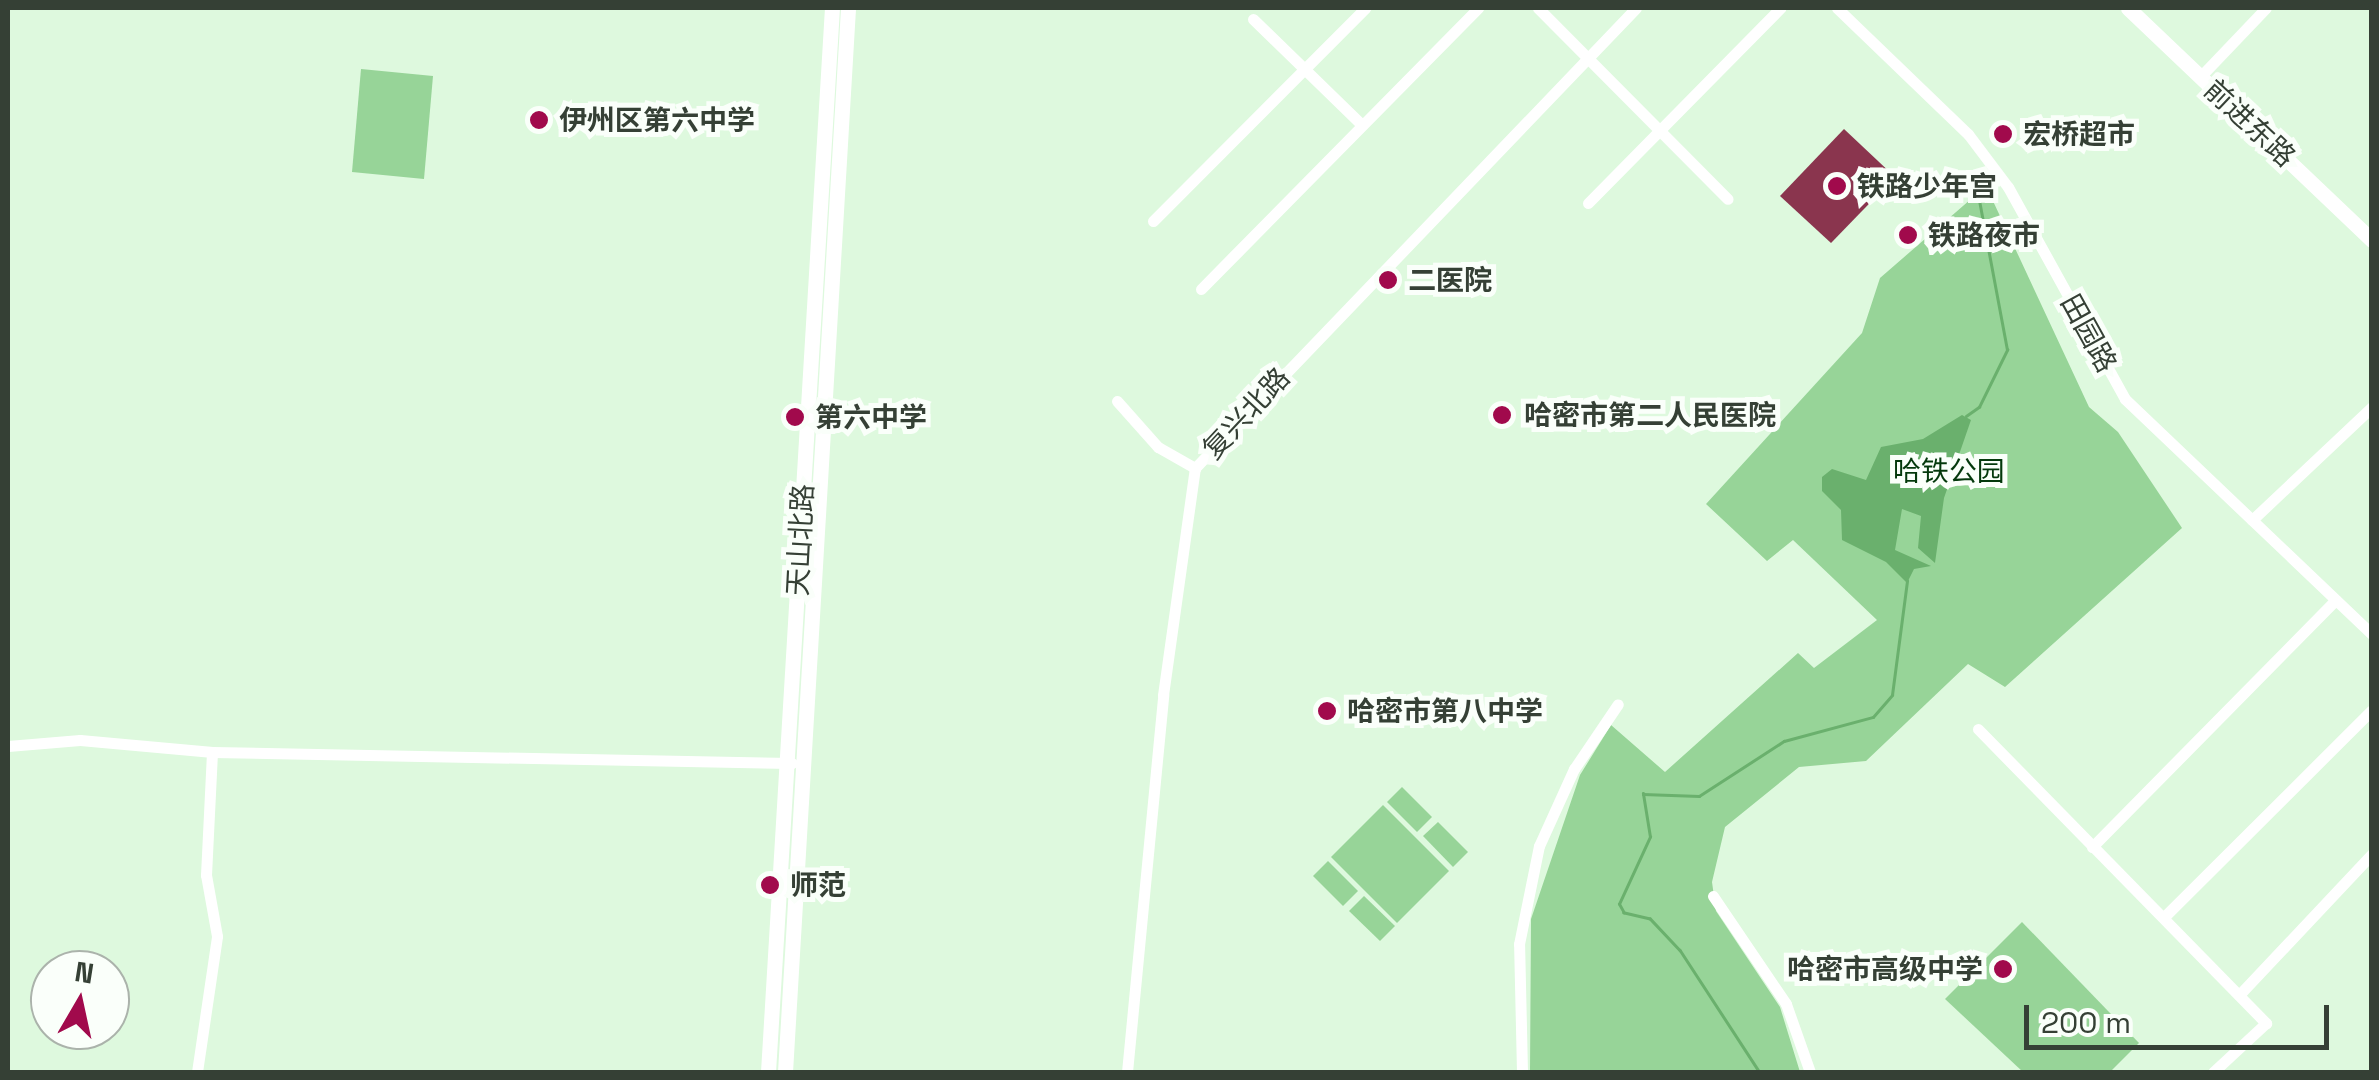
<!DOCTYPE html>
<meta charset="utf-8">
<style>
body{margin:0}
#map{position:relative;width:2379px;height:1080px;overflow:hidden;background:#def9de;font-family:"Space Grotesk","Noto Sans SC",sans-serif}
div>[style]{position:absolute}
.green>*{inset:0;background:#97d498}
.water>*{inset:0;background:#6ab06d}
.stream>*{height:2.5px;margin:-1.25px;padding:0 1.25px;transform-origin:1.25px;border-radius:1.25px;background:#6ab06d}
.building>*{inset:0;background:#8a354e}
.minor>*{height:11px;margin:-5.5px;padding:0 5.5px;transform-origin:5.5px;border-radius:5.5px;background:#fff}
.major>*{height:15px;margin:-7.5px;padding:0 7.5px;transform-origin:7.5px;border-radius:7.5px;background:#fff}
.dots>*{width:28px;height:28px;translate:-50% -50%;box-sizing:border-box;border:5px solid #fafffa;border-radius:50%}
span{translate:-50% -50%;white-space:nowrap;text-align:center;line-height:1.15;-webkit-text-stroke:10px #fafffa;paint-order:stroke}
.poi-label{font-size:28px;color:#354035;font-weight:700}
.left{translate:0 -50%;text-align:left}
.right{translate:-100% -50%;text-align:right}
.street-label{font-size:28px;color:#354035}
.park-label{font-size:28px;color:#04390c}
.frame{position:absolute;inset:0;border:10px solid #354035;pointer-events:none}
.north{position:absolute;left:30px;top:950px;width:100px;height:100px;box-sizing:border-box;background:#fafffa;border:2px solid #abb3ab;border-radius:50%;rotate:9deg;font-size:28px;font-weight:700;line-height:40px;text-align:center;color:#354035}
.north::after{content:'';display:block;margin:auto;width:35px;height:45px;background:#a10a4c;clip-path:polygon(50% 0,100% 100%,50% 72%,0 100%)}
.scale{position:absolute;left:2024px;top:1005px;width:305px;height:45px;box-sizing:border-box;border:5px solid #354035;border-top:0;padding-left:12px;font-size:30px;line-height:35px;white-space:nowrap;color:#354035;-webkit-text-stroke:8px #fafffa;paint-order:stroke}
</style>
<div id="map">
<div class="green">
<i style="clip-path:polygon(361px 69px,433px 76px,424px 179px,352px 172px)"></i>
<i style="clip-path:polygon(1986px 186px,2089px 407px,2118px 432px,2182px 528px,2005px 687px,1968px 664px,1866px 761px,1799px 767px,1725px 827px,1712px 882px,1716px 911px,1780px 1007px,1800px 1072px,1530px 1072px,1531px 919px,1580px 775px,1611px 725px,1665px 772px,1798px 653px,1814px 668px,1877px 620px,1793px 540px,1767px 561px,1706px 504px,1862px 333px,1880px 278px)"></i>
<i style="clip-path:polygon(1402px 787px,1432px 817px,1417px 832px,1387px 802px)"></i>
<i style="clip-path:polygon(1383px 805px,1449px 871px,1397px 923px,1331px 857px)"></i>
<i style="clip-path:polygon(1438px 822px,1468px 852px,1453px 867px,1423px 836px)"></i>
<i style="clip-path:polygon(1328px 861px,1358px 891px,1343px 906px,1313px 876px)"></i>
<i style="clip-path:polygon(1364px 896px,1395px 926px,1380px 941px,1349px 911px)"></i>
<i style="clip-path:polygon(2022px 922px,2139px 1043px,2110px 1072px,2023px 1072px,1945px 999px)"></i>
</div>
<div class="water">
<i style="clip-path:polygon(1962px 415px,1971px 420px,1944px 498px,1935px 563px,1918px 548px,1921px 516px,1902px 509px,1895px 550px,1931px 566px,1914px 569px,1907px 583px,1886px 562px,1842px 540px,1841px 510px,1822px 491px,1822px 477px,1832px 469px,1866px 480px,1881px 447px,1923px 439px)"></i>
</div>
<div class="stream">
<i style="left:1966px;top:416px;width:16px;rotate:-35deg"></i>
<i style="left:1979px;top:407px;width:64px;rotate:-63.8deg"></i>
<i style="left:2007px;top:350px;width:164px;rotate:-100.6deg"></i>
<i style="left:1759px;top:1072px;width:145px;rotate:-123.1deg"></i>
<i style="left:1680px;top:951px;width:44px;rotate:-133.2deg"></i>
<i style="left:1650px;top:919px;width:27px;rotate:-167deg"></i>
<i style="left:1624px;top:913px;width:10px;rotate:-119deg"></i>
<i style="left:1619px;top:904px;width:74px;rotate:-65.2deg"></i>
<i style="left:1650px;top:837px;width:44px;rotate:-99.2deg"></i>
<i style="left:1643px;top:794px;width:56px;rotate:2deg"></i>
<i style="left:1699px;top:796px;width:101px;rotate:-32.9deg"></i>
<i style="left:1784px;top:741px;width:92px;rotate:-15.1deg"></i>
<i style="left:1873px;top:717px;width:29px;rotate:-49deg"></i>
<i style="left:1892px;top:695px;width:115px;rotate:-82.5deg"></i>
</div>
<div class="building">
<i style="clip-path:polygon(1844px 129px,1895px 177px,1831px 243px,1780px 196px)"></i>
</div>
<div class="minor">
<i style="left:1538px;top:8px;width:269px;rotate:45.2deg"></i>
<i style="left:1837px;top:8px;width:182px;rotate:43.9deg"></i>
<i style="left:1968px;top:134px;width:66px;rotate:53deg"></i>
<i style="left:2008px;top:187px;width:242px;rotate:61.1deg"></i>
<i style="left:2125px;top:399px;width:341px;rotate:43.6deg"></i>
<i style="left:1253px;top:19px;width:152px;rotate:44.2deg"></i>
<i style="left:2200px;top:77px;width:95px;rotate:-46.3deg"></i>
<i style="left:1588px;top:203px;width:274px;rotate:-45.4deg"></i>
<i style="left:1153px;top:221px;width:301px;rotate:-45.1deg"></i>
<i style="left:1201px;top:289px;width:395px;rotate:-45.4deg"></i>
<i style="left:1117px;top:401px;width:62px;rotate:48.3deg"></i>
<i style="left:1158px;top:447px;width:43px;rotate:29.6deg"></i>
<i style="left:2252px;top:520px;width:165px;rotate:-43.3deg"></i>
<i style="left:1978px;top:729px;width:412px;rotate:45.6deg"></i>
<i style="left:2266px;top:1023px;width:72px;rotate:137.2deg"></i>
<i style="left:8px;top:746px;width:72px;rotate:-4.8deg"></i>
<i style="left:80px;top:740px;width:133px;rotate:5.2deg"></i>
<i style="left:212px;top:752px;width:580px;rotate:1.09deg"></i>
<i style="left:2092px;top:847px;width:347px;rotate:-45.4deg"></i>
<i style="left:1713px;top:896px;width:130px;rotate:55.9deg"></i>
<i style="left:1786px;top:1004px;width:72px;rotate:70.6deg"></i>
<i style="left:2164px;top:917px;width:293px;rotate:-44.9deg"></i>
<i style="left:2239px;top:995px;width:194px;rotate:-46.7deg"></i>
<i style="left:197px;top:1072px;width:137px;rotate:-81.6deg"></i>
<i style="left:217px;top:936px;width:62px;rotate:-100.2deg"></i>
<i style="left:206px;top:875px;width:123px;rotate:-87.2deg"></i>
<i style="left:1127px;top:1072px;width:379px;rotate:-84.5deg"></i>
<i style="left:1163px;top:695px;width:229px;rotate:-82deg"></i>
<i style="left:1195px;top:468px;width:637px;rotate:-46.21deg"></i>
<i style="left:1522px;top:1072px;width:128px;rotate:-91.3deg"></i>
<i style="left:1519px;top:944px;width:100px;rotate:-78.5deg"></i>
<i style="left:1539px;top:846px;width:85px;rotate:-65.6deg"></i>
<i style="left:1574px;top:769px;width:78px;rotate:-55.9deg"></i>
</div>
<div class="major">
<i style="left:2128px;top:8px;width:337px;rotate:43.6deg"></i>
<i style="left:768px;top:1072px;width:1066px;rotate:-86.56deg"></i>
<i style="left:785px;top:1072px;width:1066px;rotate:-86.61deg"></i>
</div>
<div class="dots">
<i style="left:539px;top:120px;background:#a10a4c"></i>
<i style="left:2003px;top:134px;background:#a10a4c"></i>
<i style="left:1837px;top:186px;background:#a10a4c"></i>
<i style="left:1908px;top:235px;background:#a10a4c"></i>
<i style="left:1388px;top:280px;background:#a10a4c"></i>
<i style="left:1502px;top:415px;background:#a10a4c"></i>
<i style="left:795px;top:417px;background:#a10a4c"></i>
<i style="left:1327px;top:711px;background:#a10a4c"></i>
<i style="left:770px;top:885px;background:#a10a4c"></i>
<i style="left:2003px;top:969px;background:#a10a4c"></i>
</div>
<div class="poi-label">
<span class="left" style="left:559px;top:120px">伊州区第六中学</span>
<span class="left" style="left:2023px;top:134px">宏桥超市</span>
<span class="left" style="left:1857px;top:186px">铁路少年宫</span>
<span class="left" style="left:1928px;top:235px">铁路夜市</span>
<span class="left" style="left:1408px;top:280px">二医院</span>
<span class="left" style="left:1524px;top:415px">哈密市第二人民医院</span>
<span class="left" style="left:815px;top:417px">第六中学</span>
<span class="left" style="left:1347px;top:711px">哈密市第八中学</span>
<span class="left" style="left:790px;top:885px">师范</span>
<span class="right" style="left:1983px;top:969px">哈密市高级中学</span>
</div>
<div class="street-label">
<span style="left:2250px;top:123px;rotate:43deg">前进东路</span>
<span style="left:2089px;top:333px;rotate:61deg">田园路</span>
<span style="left:1246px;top:413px;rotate:-47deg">复兴北路</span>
<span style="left:800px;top:540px;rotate:-87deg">天山北路</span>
</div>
<div class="park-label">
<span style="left:1949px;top:471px">哈铁公园</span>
</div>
<div class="frame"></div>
<div class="north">N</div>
<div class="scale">200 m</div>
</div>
